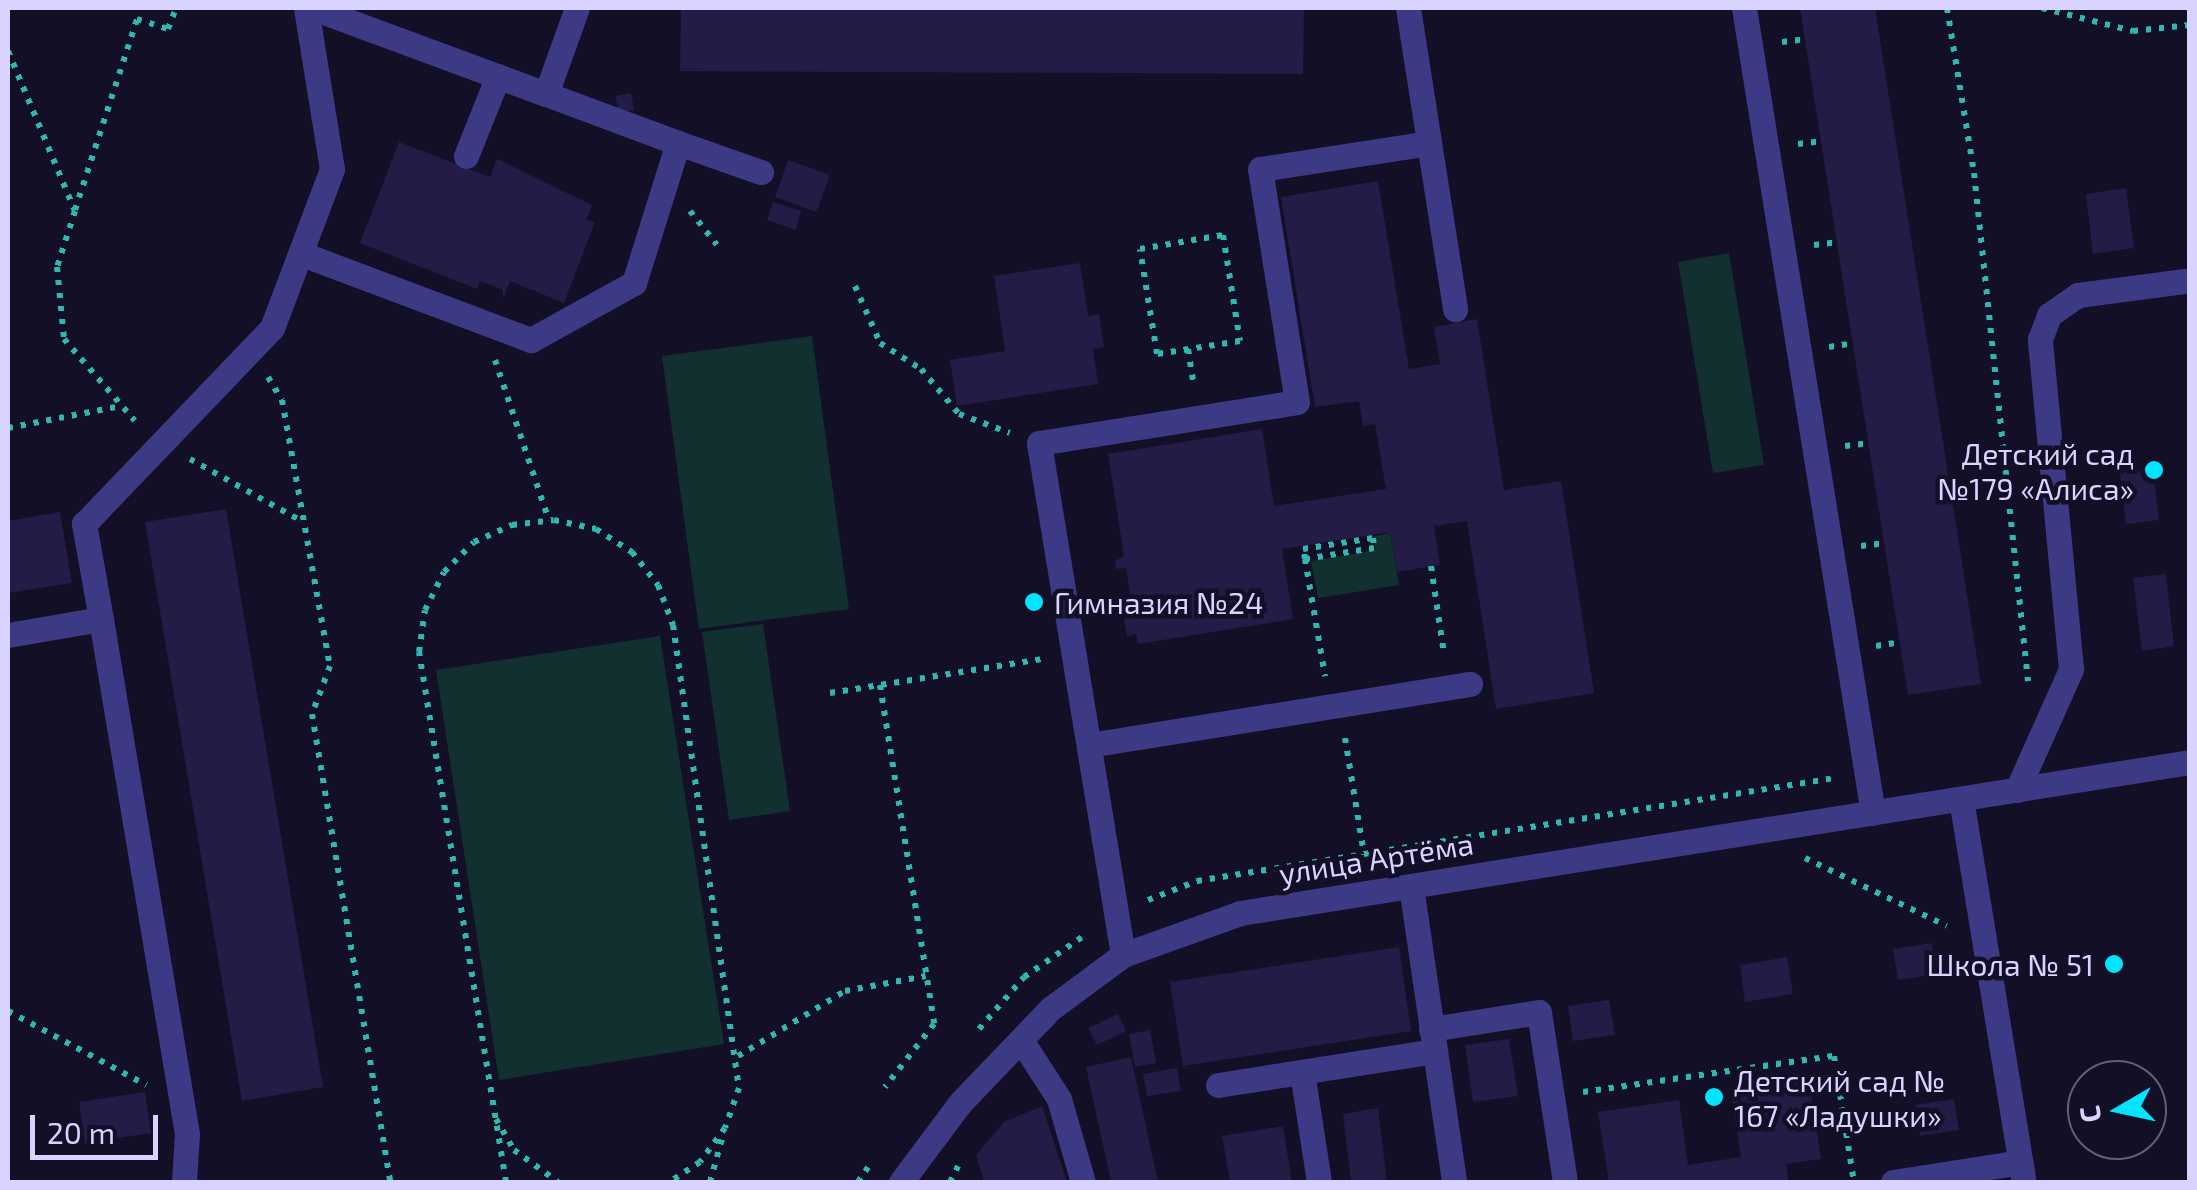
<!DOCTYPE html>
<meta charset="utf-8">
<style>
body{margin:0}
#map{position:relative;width:2197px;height:1190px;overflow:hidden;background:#130f26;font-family:"Exo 2",sans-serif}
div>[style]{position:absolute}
.green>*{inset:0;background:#12302f}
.building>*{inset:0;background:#241b47}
.path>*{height:6px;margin-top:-3px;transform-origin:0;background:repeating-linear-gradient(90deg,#2fb8b0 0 5px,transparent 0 13px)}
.minor>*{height:25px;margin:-12.5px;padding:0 12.5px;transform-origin:12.5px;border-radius:12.5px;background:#3d3a85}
.dots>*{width:28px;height:28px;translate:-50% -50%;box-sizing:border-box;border:5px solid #130f26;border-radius:50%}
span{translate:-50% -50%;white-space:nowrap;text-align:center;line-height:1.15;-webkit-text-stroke:9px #130f26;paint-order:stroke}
.poi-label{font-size:30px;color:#d9d4ff}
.right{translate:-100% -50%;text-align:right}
.left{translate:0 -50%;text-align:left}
.street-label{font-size:30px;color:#d9d4ff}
.frame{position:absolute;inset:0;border:10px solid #d9d4ff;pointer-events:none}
.north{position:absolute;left:2067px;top:1060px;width:100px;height:100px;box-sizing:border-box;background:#130f26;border:2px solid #625e7d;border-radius:50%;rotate:261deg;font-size:28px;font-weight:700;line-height:40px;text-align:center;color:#d9d4ff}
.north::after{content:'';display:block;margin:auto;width:35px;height:45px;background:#00e5ff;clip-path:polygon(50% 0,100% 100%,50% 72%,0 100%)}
.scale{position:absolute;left:30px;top:1115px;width:128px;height:45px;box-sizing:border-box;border:5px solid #d9d4ff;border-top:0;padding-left:12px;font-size:30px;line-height:35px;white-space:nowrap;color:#d9d4ff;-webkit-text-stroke:8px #130f26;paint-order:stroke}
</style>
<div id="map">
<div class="green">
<i style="clip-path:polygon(1729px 253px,1764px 465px,1713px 473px,1678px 262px)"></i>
<i style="clip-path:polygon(812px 336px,849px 609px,699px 629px,662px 356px)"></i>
<i style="clip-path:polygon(1390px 533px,1399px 585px,1318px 598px,1311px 561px,1375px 550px,1374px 536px)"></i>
<i style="clip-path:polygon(763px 624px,790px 811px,729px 820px,702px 632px)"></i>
<i style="clip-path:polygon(660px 636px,724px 1044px,499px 1080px,436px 670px)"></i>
</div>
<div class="building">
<i style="clip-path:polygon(681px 8px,1304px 8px,1303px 74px,680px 71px)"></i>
<i style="clip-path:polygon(1800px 8px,1875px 8px,1981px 684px,1908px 695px)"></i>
<i style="clip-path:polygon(631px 93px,634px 110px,619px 113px,615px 96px)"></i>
<i style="clip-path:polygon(399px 142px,490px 177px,497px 159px,592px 205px,586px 220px,595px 222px,564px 303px,510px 281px,503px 299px,503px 290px,480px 281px,477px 289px,360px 243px)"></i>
<i style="clip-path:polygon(788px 160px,830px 175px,817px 212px,775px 197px)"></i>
<i style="clip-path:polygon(1378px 181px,1409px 369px,1440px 364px,1434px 327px,1477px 319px,1504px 490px,1561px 481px,1594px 693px,1496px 709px,1467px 521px,1434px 526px,1440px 565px,1397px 572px,1390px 532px,1282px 549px,1293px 619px,1138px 644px,1136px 634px,1127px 636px,1123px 614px,1133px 613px,1126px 568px,1116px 569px,1115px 561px,1124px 556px,1108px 454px,1262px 429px,1274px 506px,1386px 489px,1375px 424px,1363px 426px,1359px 401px,1315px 407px,1281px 197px)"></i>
<i style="clip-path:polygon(2126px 188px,2134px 248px,2093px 254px,2086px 194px)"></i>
<i style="clip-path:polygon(773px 202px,801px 211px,796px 230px,767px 220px)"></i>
<i style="clip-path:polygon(1080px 263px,1088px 316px,1099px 314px,1104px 347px,1093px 349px,1098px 384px,957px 406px,950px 360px,1005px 351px,994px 276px)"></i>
<i style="clip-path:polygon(2153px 469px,2159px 520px,2126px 524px,2120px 473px)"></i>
<i style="clip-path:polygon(226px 509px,323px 1087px,242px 1101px,145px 522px)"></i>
<i style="clip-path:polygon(60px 512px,72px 583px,8px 593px,8px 521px)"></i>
<i style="clip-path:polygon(2166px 574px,2174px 646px,2142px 651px,2133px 578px)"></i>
<i style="clip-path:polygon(1932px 943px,1937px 974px,1898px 980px,1893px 949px)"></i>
<i style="clip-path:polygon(1399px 947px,1411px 1031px,1183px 1066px,1170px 982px)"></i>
<i style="clip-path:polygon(1787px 957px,1793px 994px,1745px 1002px,1740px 965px)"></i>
<i style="clip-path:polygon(1609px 1000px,1615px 1035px,1573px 1041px,1568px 1006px)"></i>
<i style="clip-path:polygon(1118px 1014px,1126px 1031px,1097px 1045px,1088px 1028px)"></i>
<i style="clip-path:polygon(1150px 1030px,1156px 1063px,1135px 1067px,1129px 1034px)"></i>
<i style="clip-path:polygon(1509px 1039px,1518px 1096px,1473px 1102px,1465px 1045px)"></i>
<i style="clip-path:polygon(1131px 1057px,1158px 1182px,1111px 1182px,1086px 1067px)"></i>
<i style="clip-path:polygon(1177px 1068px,1181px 1091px,1147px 1096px,1143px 1074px)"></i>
<i style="clip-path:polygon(1809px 1080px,1821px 1159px,1786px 1164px,1789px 1182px,1609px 1182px,1598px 1112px,1679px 1100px,1688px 1165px,1741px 1157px,1731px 1092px)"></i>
<i style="clip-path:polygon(145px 1092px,151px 1133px,85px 1143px,79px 1102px)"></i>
<i style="clip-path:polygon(1954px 1099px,1959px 1130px,1920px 1136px,1915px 1105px)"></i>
<i style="clip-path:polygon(1042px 1106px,1067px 1182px,984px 1182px,976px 1155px,1004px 1122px)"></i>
<i style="clip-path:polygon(1378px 1108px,1387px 1182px,1351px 1182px,1343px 1114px)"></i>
<i style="clip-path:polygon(1283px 1126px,1292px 1182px,1230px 1182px,1222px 1136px)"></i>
</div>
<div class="path">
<i style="left:1947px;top:8px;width:167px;rotate:80.7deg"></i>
<i style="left:1974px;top:173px;width:511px;rotate:83.93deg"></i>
<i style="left:2042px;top:8px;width:94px;rotate:14.2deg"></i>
<i style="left:2133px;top:31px;width:57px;rotate:-6deg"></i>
<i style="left:1782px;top:42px;width:23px;rotate:-7deg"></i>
<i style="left:8px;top:51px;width:173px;rotate:67.3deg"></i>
<i style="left:75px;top:211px;width:59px;rotate:107.8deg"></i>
<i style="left:57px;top:267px;width:72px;rotate:84.4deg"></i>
<i style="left:64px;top:339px;width:108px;rotate:49.1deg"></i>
<i style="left:1798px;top:144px;width:23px;rotate:-7deg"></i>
<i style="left:75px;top:210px;width:201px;rotate:-72deg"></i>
<i style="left:137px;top:19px;width:33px;rotate:18deg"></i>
<i style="left:168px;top:29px;width:22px;rotate:-69deg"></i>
<i style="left:690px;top:211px;width:43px;rotate:51.5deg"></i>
<i style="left:1223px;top:235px;width:107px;rotate:80.9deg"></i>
<i style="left:1240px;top:341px;width:84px;rotate:171.1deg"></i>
<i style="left:1157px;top:354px;width:106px;rotate:-99.2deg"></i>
<i style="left:1140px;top:249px;width:84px;rotate:-9.6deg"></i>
<i style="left:1814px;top:245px;width:23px;rotate:-7deg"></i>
<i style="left:855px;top:286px;width:62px;rotate:66.3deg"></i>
<i style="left:880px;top:343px;width:49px;rotate:32.4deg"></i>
<i style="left:921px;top:369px;width:59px;rotate:49.8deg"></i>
<i style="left:959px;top:414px;width:54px;rotate:20.4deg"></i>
<i style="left:1829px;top:347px;width:24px;rotate:-9deg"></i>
<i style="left:1188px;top:349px;width:38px;rotate:81deg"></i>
<i style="left:495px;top:360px;width:169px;rotate:71.4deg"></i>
<i style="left:268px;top:377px;width:27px;rotate:59deg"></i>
<i style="left:282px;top:400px;width:270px;rotate:79.8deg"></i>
<i style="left:330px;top:666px;width:51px;rotate:110.6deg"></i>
<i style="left:312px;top:714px;width:474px;rotate:80.5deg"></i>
<i style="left:8px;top:428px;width:115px;rotate:-11deg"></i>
<i style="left:1845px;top:446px;width:23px;rotate:-7deg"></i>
<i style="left:190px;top:459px;width:129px;rotate:29.1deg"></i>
<i style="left:1861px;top:546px;width:23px;rotate:-7deg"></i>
<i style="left:1305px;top:559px;width:10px;rotate:-101deg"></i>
<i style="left:1303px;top:549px;width:71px;rotate:-8.9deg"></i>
<i style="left:1373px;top:538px;width:10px;rotate:84deg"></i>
<i style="left:1374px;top:548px;width:70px;rotate:170.9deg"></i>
<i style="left:1305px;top:559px;width:119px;rotate:80.3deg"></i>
<i style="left:1431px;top:566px;width:89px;rotate:81.6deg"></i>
<i style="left:1876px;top:646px;width:24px;rotate:-9deg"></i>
<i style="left:880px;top:685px;width:343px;rotate:80.9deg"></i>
<i style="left:934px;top:1024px;width:80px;rotate:127.9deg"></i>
<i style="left:830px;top:693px;width:216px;rotate:-9.1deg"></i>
<i style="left:1345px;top:738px;width:118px;rotate:80.7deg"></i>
<i style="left:1805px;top:858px;width:157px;rotate:25.6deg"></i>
<i style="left:1148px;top:900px;width:53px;rotate:-21.2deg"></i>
<i style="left:1197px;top:881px;width:645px;rotate:-9.18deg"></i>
<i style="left:8px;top:1011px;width:157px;rotate:28.2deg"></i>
<i style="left:979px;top:1029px;width:69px;rotate:-49.1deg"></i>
<i style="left:1024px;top:977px;width:74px;rotate:-34.5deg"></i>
<i style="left:738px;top:1056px;width:125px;rotate:-31.3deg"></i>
<i style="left:845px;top:991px;width:82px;rotate:-10.5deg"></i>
<i style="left:1583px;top:1092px;width:254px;rotate:-8.2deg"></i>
<i style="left:1834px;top:1056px;width:128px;rotate:81deg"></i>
<i style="left:496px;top:1119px;width:36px;rotate:60deg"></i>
<i style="left:514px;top:1150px;width:54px;rotate:36deg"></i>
<i style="left:506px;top:1182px;width:537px;rotate:-99.32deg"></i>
<i style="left:419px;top:652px;width:42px;rotate:-81.9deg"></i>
<i style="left:425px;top:610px;width:42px;rotate:-63.4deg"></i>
<i style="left:444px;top:572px;width:42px;rotate:-45deg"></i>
<i style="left:474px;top:542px;width:42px;rotate:-24.1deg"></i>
<i style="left:512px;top:525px;width:42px;rotate:-6.8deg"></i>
<i style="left:554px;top:520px;width:43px;rotate:12.1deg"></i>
<i style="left:596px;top:529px;width:43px;rotate:32.6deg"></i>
<i style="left:632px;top:552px;width:42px;rotate:51.8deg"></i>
<i style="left:658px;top:585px;width:43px;rotate:69.4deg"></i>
<i style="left:673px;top:625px;width:468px;rotate:81.9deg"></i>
<i style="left:739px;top:1088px;width:42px;rotate:109.3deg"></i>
<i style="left:725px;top:1128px;width:42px;rotate:126.3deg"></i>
<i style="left:700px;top:1162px;width:37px;rotate:147deg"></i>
<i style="left:710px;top:1182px;width:49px;rotate:-74.5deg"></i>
<i style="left:858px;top:1182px;width:18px;rotate:-56deg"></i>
<i style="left:950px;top:1182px;width:18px;rotate:-63deg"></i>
</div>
<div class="minor">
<i style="left:313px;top:8px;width:248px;rotate:20.3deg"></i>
<i style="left:1408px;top:8px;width:305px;rotate:81.1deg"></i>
<i style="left:1744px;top:8px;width:815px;rotate:80.9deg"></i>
<i style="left:678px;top:143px;width:88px;rotate:19.3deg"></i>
<i style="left:466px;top:156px;width:86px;rotate:-68.2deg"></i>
<i style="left:302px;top:254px;width:245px;rotate:20.6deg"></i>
<i style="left:531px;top:340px;width:118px;rotate:-29deg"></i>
<i style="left:634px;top:283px;width:147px;rotate:-72.6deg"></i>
<i style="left:678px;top:143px;width:141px;rotate:-159.6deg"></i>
<i style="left:546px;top:94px;width:91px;rotate:-70.2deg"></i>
<i style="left:101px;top:619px;width:97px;rotate:-100.1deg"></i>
<i style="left:84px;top:524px;width:272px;rotate:-46.2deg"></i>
<i style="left:272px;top:328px;width:170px;rotate:-69.3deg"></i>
<i style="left:332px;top:169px;width:163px;rotate:-99.2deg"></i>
<i style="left:8px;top:635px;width:94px;rotate:-9.8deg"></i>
<i style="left:101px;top:619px;width:522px;rotate:80.52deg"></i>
<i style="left:187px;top:1134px;width:48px;rotate:93.6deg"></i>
<i style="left:1089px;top:745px;width:386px;rotate:-9.1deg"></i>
<i style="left:2017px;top:790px;width:133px;rotate:-65.9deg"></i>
<i style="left:2071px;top:669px;width:331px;rotate:-95.4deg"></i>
<i style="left:2040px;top:339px;width:26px;rotate:-69deg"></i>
<i style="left:2049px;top:315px;width:35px;rotate:-35deg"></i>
<i style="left:2078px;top:295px;width:108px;rotate:-7.5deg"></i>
<i style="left:1961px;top:799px;width:388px;rotate:80.7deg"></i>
<i style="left:1411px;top:886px;width:299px;rotate:81.7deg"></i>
<i style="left:1123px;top:955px;width:519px;rotate:-99.32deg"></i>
<i style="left:1039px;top:443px;width:261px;rotate:-9deg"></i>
<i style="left:1297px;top:402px;width:236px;rotate:-99deg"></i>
<i style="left:1260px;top:169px;width:171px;rotate:-8.7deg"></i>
<i style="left:1431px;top:1029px;width:109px;rotate:-8.9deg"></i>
<i style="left:1539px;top:1012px;width:172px;rotate:81.3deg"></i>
<i style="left:1021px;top:1040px;width:70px;rotate:57.2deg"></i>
<i style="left:1059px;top:1099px;width:86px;rotate:73.9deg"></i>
<i style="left:1302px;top:1072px;width:111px;rotate:81.2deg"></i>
<i style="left:1218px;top:1085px;width:220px;rotate:-8.9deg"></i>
<i style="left:901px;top:1182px;width:99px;rotate:-53.2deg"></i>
<i style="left:960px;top:1103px;width:130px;rotate:-46.2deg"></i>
<i style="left:1050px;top:1009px;width:91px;rotate:-36.5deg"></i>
<i style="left:1123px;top:955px;width:124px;rotate:-19.7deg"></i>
<i style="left:1240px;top:913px;width:962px;rotate:-9.03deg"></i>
<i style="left:1893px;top:1182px;width:129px;rotate:-8.9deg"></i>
</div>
<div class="dots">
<i style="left:2154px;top:470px;background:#00e5ff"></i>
<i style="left:1034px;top:602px;background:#00e5ff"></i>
<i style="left:2114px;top:964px;background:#00e5ff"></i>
<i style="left:1714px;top:1097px;background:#00e5ff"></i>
</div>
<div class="poi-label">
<span class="right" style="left:2134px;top:470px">Детский сад<br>№179 «Алиса»</span>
<span class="left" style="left:1054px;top:602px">Гимназия №24</span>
<span class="right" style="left:2094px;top:964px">Школа № 51</span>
<span class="left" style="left:1734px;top:1097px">Детский сад №<br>167 «Ладушки»</span>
</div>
<div class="street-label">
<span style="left:1376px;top:858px;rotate:-9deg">улица Артёма</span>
</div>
<div class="frame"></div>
<div class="north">С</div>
<div class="scale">20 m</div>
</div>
